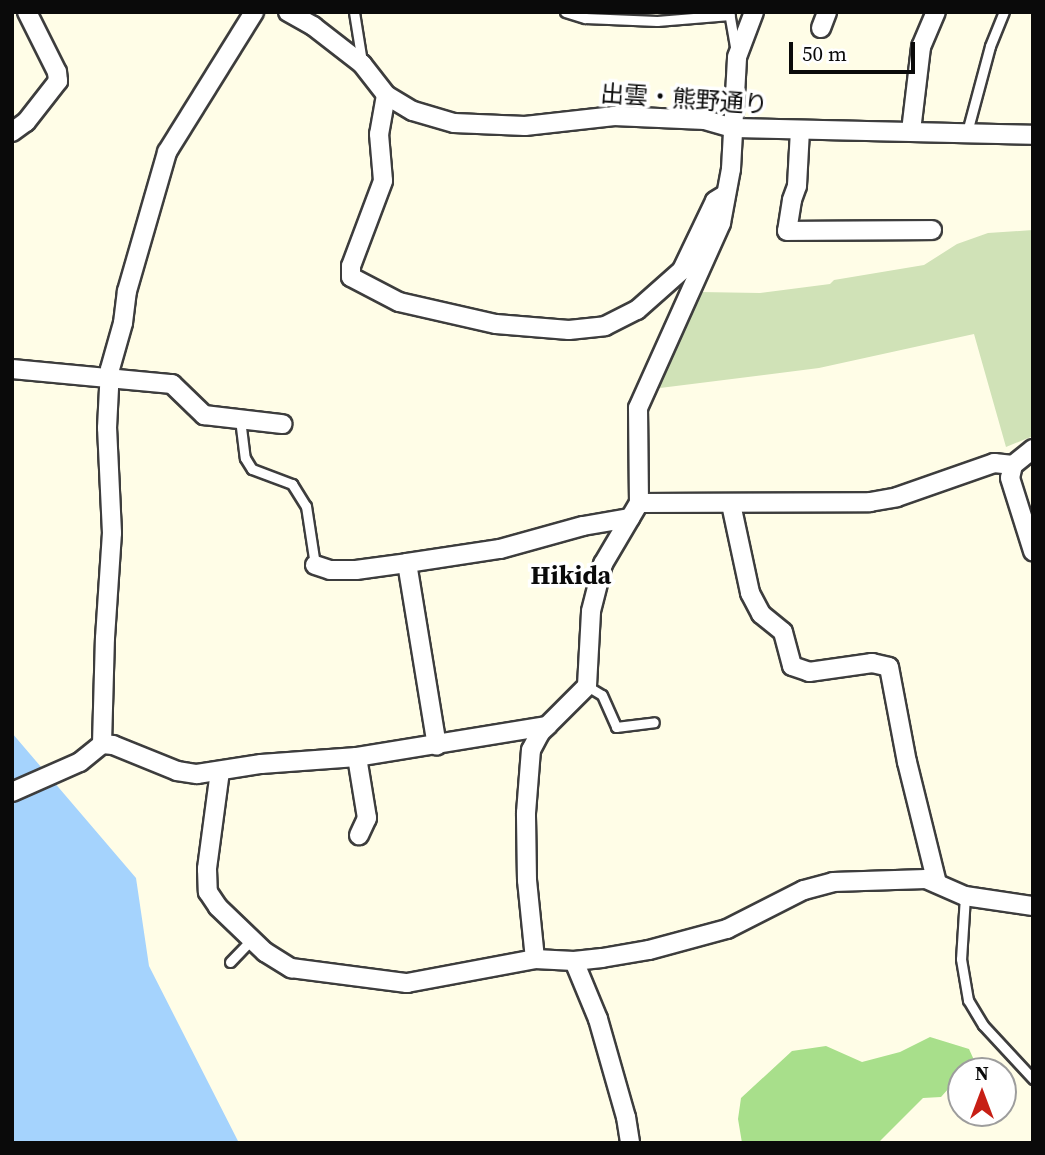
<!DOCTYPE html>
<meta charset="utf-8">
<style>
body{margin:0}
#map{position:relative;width:1045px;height:1155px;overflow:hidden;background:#fffde7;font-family:"Source Serif 4","Noto Sans JP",serif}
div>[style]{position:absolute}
.forest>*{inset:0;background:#a8df8b}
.cemetery>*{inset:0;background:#d0e2b7}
.water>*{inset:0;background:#a5d3fd}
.roads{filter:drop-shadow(2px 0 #3d3d3d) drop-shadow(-2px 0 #3d3d3d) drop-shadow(0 2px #3d3d3d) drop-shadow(0 -2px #3d3d3d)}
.lane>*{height:9px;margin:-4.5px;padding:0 4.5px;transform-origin:4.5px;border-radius:4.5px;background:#fff}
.street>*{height:18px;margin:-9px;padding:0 9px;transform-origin:9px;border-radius:9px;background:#fff}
span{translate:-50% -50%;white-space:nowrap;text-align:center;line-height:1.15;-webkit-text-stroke:7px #fff;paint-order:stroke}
.street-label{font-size:24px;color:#0a0a0a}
.neighbourhood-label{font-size:26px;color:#0a0a0a;font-weight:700}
.frame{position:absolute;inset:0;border:14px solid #0a0a0a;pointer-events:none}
.north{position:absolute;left:947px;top:1057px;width:70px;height:70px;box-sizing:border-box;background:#fff;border:2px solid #9d9d9d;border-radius:50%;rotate:0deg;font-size:19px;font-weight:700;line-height:28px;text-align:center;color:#0a0a0a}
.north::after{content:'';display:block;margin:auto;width:24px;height:32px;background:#c71f15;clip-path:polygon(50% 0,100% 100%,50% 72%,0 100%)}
.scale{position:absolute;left:789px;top:42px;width:126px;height:32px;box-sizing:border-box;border:4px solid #0a0a0a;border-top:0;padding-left:9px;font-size:21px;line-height:24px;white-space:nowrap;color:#0a0a0a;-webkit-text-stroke:5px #fff;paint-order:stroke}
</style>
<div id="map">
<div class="forest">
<i style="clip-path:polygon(930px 1037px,969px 1049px,974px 1060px,941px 1097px,923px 1098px,878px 1143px,742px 1143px,738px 1119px,741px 1098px,792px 1051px,826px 1046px,862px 1062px,900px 1052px)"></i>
</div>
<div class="cemetery">
<i style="clip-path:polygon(1033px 230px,1033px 436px,1006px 447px,974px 334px,819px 368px,652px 389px,700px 292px,760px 293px,830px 284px,834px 280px,924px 265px,957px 244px,988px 233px)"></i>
</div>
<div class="water">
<i style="clip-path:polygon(12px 733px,136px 878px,149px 966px,239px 1143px,12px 1143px)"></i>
</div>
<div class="roads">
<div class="lane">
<i style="left:354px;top:12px;width:51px;rotate:80.9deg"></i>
<i style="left:565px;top:12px;width:21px;rotate:17deg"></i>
<i style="left:585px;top:18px;width:72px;rotate:2.4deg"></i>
<i style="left:657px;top:21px;width:73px;rotate:-4.7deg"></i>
<i style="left:729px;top:12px;width:41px;rotate:80.1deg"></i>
<i style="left:967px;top:132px;width:89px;rotate:-75deg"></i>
<i style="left:990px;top:46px;width:37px;rotate:-68deg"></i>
<i style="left:240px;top:419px;width:39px;rotate:83deg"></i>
<i style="left:245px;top:458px;width:13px;rotate:58deg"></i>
<i style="left:252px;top:469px;width:43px;rotate:20.6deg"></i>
<i style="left:292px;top:484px;width:26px;rotate:58deg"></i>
<i style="left:306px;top:506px;width:60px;rotate:81.3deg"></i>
<i style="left:587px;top:686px;width:17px;rotate:31deg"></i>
<i style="left:602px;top:695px;width:35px;rotate:66deg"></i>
<i style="left:616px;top:727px;width:38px;rotate:-7deg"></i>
<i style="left:965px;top:896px;width:63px;rotate:93.6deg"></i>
<i style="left:961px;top:959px;width:42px;rotate:80.3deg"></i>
<i style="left:968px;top:1000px;width:29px;rotate:59deg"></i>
<i style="left:983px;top:1025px;width:74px;rotate:47.2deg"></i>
<i style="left:230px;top:962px;width:32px;rotate:-46deg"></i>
</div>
<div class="street">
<i style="left:288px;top:12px;width:29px;rotate:29deg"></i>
<i style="left:313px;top:26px;width:62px;rotate:37.8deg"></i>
<i style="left:362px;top:64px;width:39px;rotate:52deg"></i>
<i style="left:386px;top:95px;width:31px;rotate:31deg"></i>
<i style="left:413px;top:111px;width:43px;rotate:16.3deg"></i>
<i style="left:454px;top:123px;width:71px;rotate:2.4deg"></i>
<i style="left:525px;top:126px;width:90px;rotate:-6.4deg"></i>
<i style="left:614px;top:116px;width:91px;rotate:2.5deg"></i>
<i style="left:705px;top:120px;width:29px;rotate:16deg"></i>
<i style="left:733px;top:128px;width:300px;rotate:1.3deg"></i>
<i style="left:821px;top:28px;width:17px;rotate:-69deg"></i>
<i style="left:386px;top:95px;width:40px;rotate:100deg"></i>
<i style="left:379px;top:134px;width:47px;rotate:85.1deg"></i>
<i style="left:383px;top:181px;width:91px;rotate:110.6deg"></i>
<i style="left:351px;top:266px;width:11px;rotate:90deg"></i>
<i style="left:351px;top:277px;width:54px;rotate:27.5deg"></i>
<i style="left:399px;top:302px;width:99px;rotate:12.8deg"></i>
<i style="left:496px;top:324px;width:73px;rotate:4.7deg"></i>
<i style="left:569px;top:330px;width:36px;rotate:-6deg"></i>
<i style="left:605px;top:326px;width:36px;rotate:-27deg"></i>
<i style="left:637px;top:310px;width:60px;rotate:-41.6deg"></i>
<i style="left:682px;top:270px;width:76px;rotate:-64.4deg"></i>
<i style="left:715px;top:201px;width:13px;rotate:-32deg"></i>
<i style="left:800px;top:130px;width:56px;rotate:93.1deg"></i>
<i style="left:797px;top:186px;width:15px;rotate:110deg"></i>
<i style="left:792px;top:200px;width:31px;rotate:99deg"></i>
<i style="left:787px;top:231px;width:145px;rotate:-0.4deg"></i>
<i style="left:911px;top:131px;width:85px;rotate:-83.2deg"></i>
<i style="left:921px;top:47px;width:38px;rotate:-67deg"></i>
<i style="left:12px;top:132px;width:17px;rotate:-36deg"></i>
<i style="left:26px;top:122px;width:52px;rotate:-52deg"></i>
<i style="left:58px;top:81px;width:9px;rotate:-96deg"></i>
<i style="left:57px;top:72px;width:67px;rotate:-116.6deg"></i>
<i style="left:12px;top:369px;width:161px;rotate:5.4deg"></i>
<i style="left:172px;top:384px;width:45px;rotate:44.1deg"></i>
<i style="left:204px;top:415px;width:79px;rotate:6.6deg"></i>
<i style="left:1033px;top:449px;width:26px;rotate:141deg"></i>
<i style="left:1013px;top:465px;width:13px;rotate:103deg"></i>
<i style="left:1010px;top:478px;width:77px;rotate:72.5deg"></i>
<i style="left:639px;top:503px;width:231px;rotate:-0.2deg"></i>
<i style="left:870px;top:502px;width:27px;rotate:-10deg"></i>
<i style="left:897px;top:497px;width:103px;rotate:-19.3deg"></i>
<i style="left:994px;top:463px;width:19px;rotate:6deg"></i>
<i style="left:731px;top:504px;width:91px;rotate:77.9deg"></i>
<i style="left:750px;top:593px;width:24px;rotate:62deg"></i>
<i style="left:761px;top:614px;width:28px;rotate:39deg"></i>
<i style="left:783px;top:632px;width:35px;rotate:75deg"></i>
<i style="left:792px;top:666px;width:18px;rotate:19deg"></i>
<i style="left:809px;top:672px;width:64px;rotate:-8.1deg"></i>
<i style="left:872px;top:663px;width:17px;rotate:13deg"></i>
<i style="left:889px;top:667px;width:97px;rotate:79.3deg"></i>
<i style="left:907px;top:762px;width:125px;rotate:76.1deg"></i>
<i style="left:407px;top:563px;width:185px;rotate:80.7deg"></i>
<i style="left:315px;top:565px;width:16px;rotate:18deg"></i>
<i style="left:330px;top:570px;width:26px"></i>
<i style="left:356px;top:570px;width:51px;rotate:-7.8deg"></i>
<i style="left:407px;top:563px;width:94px;rotate:-8.6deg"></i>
<i style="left:500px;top:549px;width:86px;rotate:-15.5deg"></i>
<i style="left:583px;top:526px;width:48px;rotate:-9.7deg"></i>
<i style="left:102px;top:744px;width:106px;rotate:-88.4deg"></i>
<i style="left:105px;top:638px;width:105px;rotate:-86.2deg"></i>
<i style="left:112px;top:533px;width:105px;rotate:-92.7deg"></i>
<i style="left:107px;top:428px;width:59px;rotate:-87.1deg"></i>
<i style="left:110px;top:369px;width:48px;rotate:-74.2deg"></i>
<i style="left:123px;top:323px;width:32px;rotate:-83deg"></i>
<i style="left:127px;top:291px;width:145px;rotate:-73.9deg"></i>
<i style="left:167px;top:152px;width:165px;rotate:-58.1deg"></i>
<i style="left:357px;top:757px;width:62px;rotate:80.7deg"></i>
<i style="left:367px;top:818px;width:19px;rotate:115deg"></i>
<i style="left:220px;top:771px;width:99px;rotate:97.6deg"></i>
<i style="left:207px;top:869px;width:23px;rotate:88deg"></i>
<i style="left:208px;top:892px;width:18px;rotate:56deg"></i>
<i style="left:218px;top:907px;width:65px;rotate:43.8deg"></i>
<i style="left:265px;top:952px;width:31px;rotate:32deg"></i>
<i style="left:291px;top:968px;width:117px;rotate:7.4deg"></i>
<i style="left:407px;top:983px;width:130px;rotate:-10.6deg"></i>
<i style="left:535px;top:959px;width:39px;rotate:3deg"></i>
<i style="left:574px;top:961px;width:28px;rotate:-6deg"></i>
<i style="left:602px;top:958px;width:48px;rotate:-9.7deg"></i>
<i style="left:649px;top:950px;width:81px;rotate:-15.1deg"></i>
<i style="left:727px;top:929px;width:86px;rotate:-26.9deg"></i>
<i style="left:804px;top:890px;width:30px;rotate:-15deg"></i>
<i style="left:833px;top:882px;width:93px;rotate:-1.8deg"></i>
<i style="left:926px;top:879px;width:43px;rotate:23.6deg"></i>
<i style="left:965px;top:896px;width:69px;rotate:8.4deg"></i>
<i style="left:12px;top:792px;width:74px;rotate:-23.8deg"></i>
<i style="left:80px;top:762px;width:28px;rotate:-39deg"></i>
<i style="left:102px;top:744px;width:11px;rotate:5deg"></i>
<i style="left:113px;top:745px;width:69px;rotate:22.1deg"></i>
<i style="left:177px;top:771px;width:20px;rotate:9deg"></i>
<i style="left:197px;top:774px;width:65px;rotate:-8.9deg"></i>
<i style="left:261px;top:764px;width:96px;rotate:-4.2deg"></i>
<i style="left:357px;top:757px;width:193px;rotate:-9.3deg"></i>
<i style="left:535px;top:959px;width:79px;rotate:-95.8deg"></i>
<i style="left:527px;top:880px;width:67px;rotate:-90.9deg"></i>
<i style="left:526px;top:813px;width:63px;rotate:-85.5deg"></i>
<i style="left:531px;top:750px;width:19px;rotate:-62deg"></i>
<i style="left:540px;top:733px;width:66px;rotate:-45deg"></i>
<i style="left:587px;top:686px;width:75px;rotate:-86.9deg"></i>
<i style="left:591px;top:611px;width:49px;rotate:-75.7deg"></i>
<i style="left:603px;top:564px;width:71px;rotate:-59.5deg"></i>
<i style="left:639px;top:503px;width:95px;rotate:-90.6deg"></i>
<i style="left:638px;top:408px;width:203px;rotate:-65.8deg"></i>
<i style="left:721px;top:223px;width:55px;rotate:-79.5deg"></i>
<i style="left:731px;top:169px;width:112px;rotate:-86.9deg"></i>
<i style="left:737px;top:57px;width:48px;rotate:-69.3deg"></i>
<i style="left:574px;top:961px;width:63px;rotate:67.5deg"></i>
<i style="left:598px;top:1019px;width:102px;rotate:74.1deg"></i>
<i style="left:626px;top:1117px;width:26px;rotate:81deg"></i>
</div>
</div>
<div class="street-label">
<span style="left:684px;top:99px;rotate:4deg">出雲・熊野通り</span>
</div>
<div class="neighbourhood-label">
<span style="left:571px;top:576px">Hikida</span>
</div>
<div class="frame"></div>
<div class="north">N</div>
<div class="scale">50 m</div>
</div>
